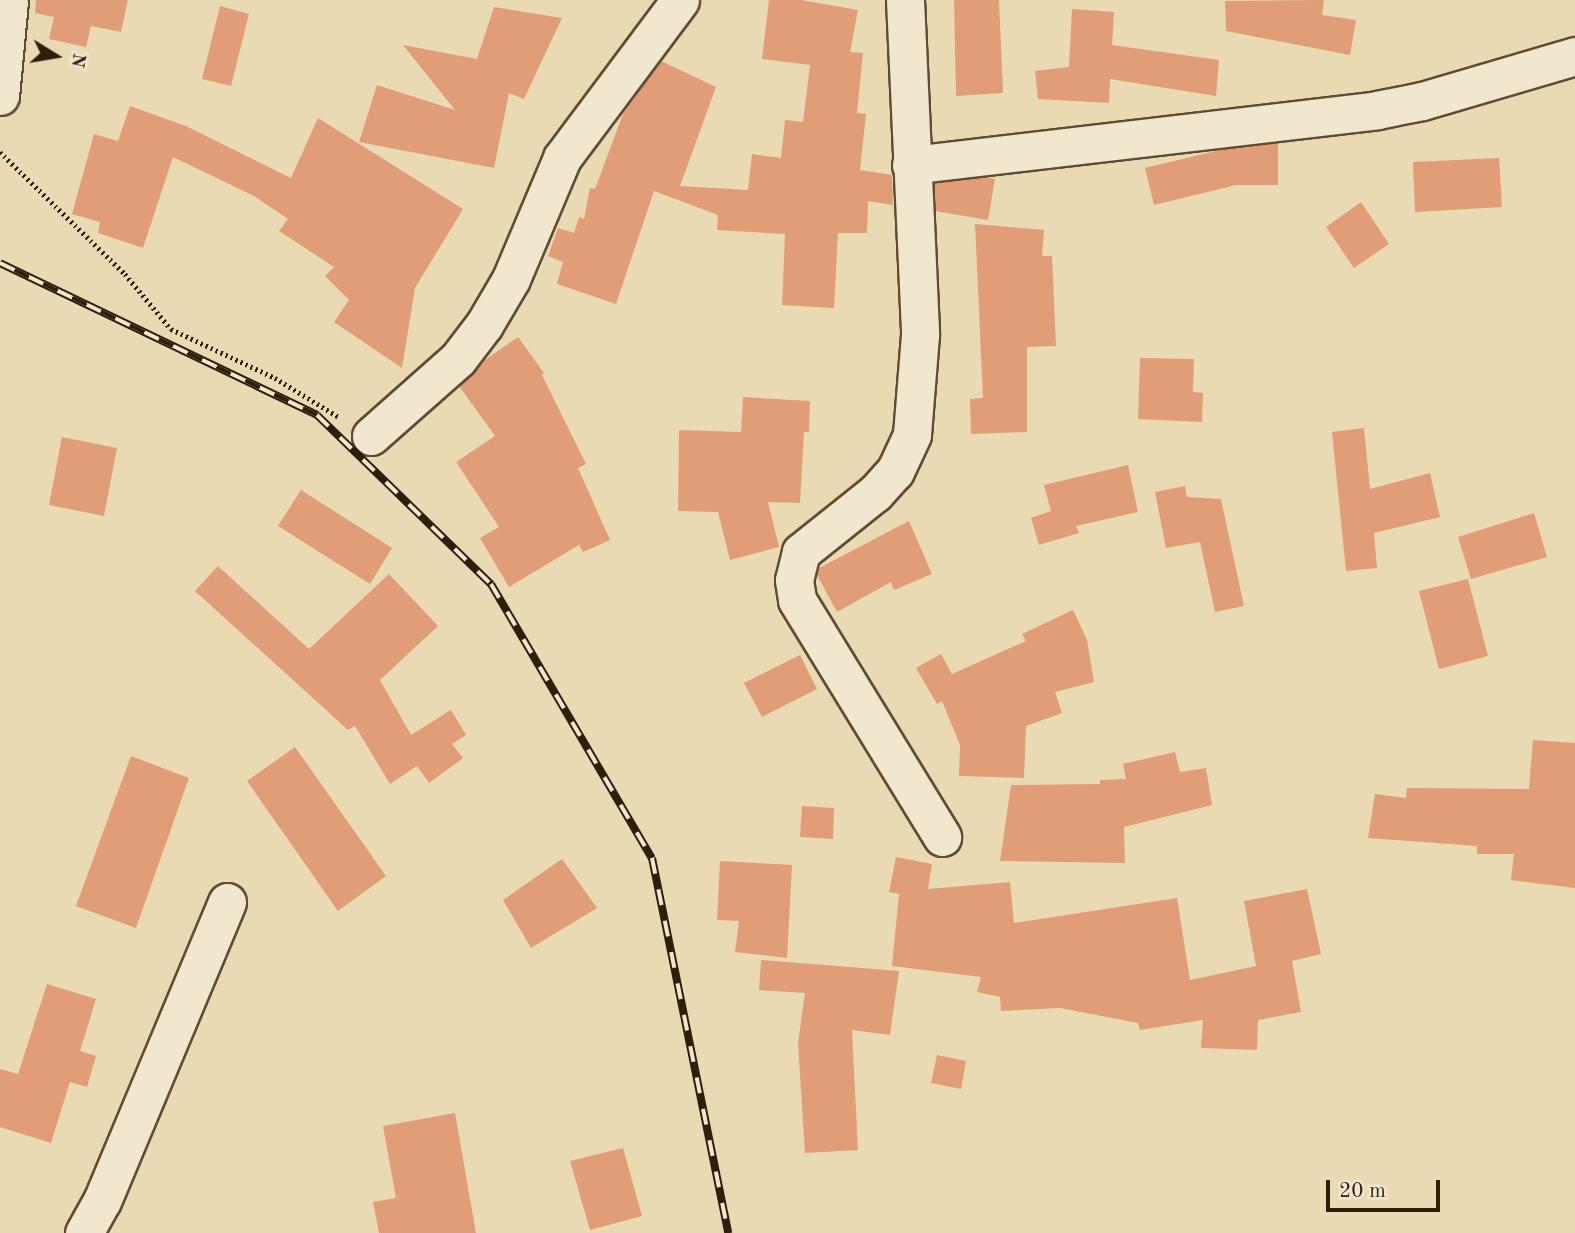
<!DOCTYPE html>
<style>
body{margin:0}
#map{position:relative;width:1575px;height:1233px;overflow:hidden;background:#e9dab4;font-family:"Old Standard TT",serif}
div>[style]{position:absolute}
.building>*{inset:0;background:#e09d77}
.path>*{height:4.5px;margin-top:-2.25px;transform-origin:0;background:repeating-linear-gradient(90deg,#301e0b 0 2px,transparent 0 5.5px)}
.roads{filter:drop-shadow(2px 0 #5e4d35) drop-shadow(-2px 0 #5e4d35) drop-shadow(0 2px #5e4d35) drop-shadow(0 -2px #5e4d35)}
.street>*{height:37px;margin:-18.5px;padding:0 18.5px;transform-origin:18.5px;border-radius:18.5px;background:#f1e7ce}
.rail>*{height:8px;margin-top:-4px;transform-origin:0;background:repeating-linear-gradient(90deg,#f1e7ce 0 16px,#301e0b 0 32px);box-sizing:border-box;border-block:2px solid #301e0b}
span{translate:-50% -50%;white-space:nowrap;text-align:center;line-height:1.15;-webkit-text-stroke:7px #f1e7ce;paint-order:stroke}
.north{position:absolute;left:21px;top:21px;width:70px;height:70px;-webkit-text-stroke:5px #f1e7ce;paint-order:stroke;rotate:101deg;font-size:19px;font-weight:700;line-height:28px;text-align:center;color:#301e0b}
.north::after{content:'';display:block;margin:auto;width:24px;height:32px;background:#301e0b;clip-path:polygon(50% 0,100% 100%,50% 72%,0 100%)}
.scale{position:absolute;left:1326px;top:1180px;width:114px;height:32px;box-sizing:border-box;border:4px solid #301e0b;border-top:0;padding-left:9px;font-size:21px;line-height:24px;white-space:nowrap;color:#301e0b;-webkit-text-stroke:5px #f1e7ce;paint-order:stroke}
</style>
<div id="map">
<div class="building">
<i style="clip-path:polygon(36px 0,128px 0,121px 32px,91px 26px,86px 47px,49px 39px,54px 17px,35px 13px)"></i>
<i style="clip-path:polygon(769px 0,801px 0,858px 10px,850px 52px,863px 53px,857px 113px,866px 114px,860px 170px,892px 175px,893px 205px,868px 201px,867px 233px,838px 233px,834px 308px,782px 305px,785px 234px,717px 230px,718px 215px,654px 191px,616px 304px,557px 284px,563px 262px,548px 256px,558px 228px,574px 233px,579px 217px,584px 219px,590px 188px,595px 189px,623px 114px,661px 61px,716px 87px,680px 186px,748px 190px,752px 154px,781px 158px,785px 120px,803px 122px,810px 65px,762px 59px)"></i>
<i style="clip-path:polygon(954px 0,999px 0,1003px 93px,956px 96px)"></i>
<i style="clip-path:polygon(1324px 0,1322px 15px,1356px 20px,1350px 55px,1226px 31px,1225px 1px)"></i>
<i style="clip-path:polygon(220px 6px,249px 14px,231px 86px,202px 79px)"></i>
<i style="clip-path:polygon(494px 7px,562px 18px,524px 99px,509px 93px,494px 168px,359px 142px,377px 85px,455px 110px,403px 45px,477px 59px)"></i>
<i style="clip-path:polygon(1072px 9px,1114px 12px,1112px 45px,1219px 60px,1216px 96px,1110px 79px,1109px 103px,1038px 99px,1035px 71px,1069px 67px)"></i>
<i style="clip-path:polygon(130px 106px,186px 126px,291px 178px,318px 118px,463px 209px,415px 288px,402px 368px,334px 322px,349px 300px,325px 276px,334px 267px,279px 231px,288px 219px,254px 196px,173px 157px,143px 248px,98px 233px,100px 222px,72px 214px,94px 134px,118px 141px)"></i>
<i style="clip-path:polygon(1278px 143px,1278px 185px,1236px 185px,1154px 205px,1145px 168px,1224px 149px)"></i>
<i style="clip-path:polygon(1499px 158px,1502px 207px,1415px 212px,1413px 162px)"></i>
<i style="clip-path:polygon(986px 177px,995px 179px,988px 220px,935px 211px,934px 183px)"></i>
<i style="clip-path:polygon(1361px 202px,1389px 244px,1354px 268px,1326px 227px)"></i>
<i style="clip-path:polygon(975px 224px,1044px 230px,1042px 256px,1052px 256px,1056px 346px,1027px 347px,1027px 432px,971px 434px,970px 399px,983px 398px)"></i>
<i style="clip-path:polygon(518px 337px,544px 373px,542px 375px,586px 464px,578px 468px,610px 540px,583px 552px,579px 545px,509px 587px,480px 538px,499px 527px,456px 462px,495px 436px,459px 386px,482px 362px)"></i>
<i style="clip-path:polygon(1140px 358px,1194px 359px,1193px 392px,1203px 393px,1202px 422px,1138px 419px)"></i>
<i style="clip-path:polygon(743px 397px,810px 401px,809px 432px,804px 432px,800px 503px,768px 502px,779px 547px,730px 560px,718px 512px,678px 511px,679px 430px,741px 432px)"></i>
<i style="clip-path:polygon(1364px 428px,1370px 489px,1430px 473px,1440px 517px,1374px 533px,1377px 568px,1346px 571px,1332px 432px)"></i>
<i style="clip-path:polygon(62px 437px,117px 448px,104px 516px,49px 505px)"></i>
<i style="clip-path:polygon(1128px 465px,1138px 512px,1076px 526px,1079px 533px,1039px 545px,1031px 518px,1051px 511px,1044px 485px)"></i>
<i style="clip-path:polygon(1185px 486px,1187px 497px,1221px 499px,1244px 606px,1215px 612px,1200px 542px,1166px 548px,1155px 492px)"></i>
<i style="clip-path:polygon(301px 490px,392px 548px,370px 584px,278px 526px)"></i>
<i style="clip-path:polygon(1534px 513px,1547px 557px,1471px 579px,1458px 537px)"></i>
<i style="clip-path:polygon(909px 521px,932px 574px,894px 590px,891px 582px,837px 612px,817px 575px,819px 568px)"></i>
<i style="clip-path:polygon(218px 566px,309px 649px,389px 574px,438px 626px,380px 680px,411px 735px,451px 710px,466px 735px,452px 744px,463px 758px,429px 783px,417px 766px,390px 784px,355px 726px,348px 730px,195px 591px)"></i>
<i style="clip-path:polygon(1468px 579px,1488px 656px,1439px 669px,1419px 591px)"></i>
<i style="clip-path:polygon(1073px 610px,1087px 640px,1094px 682px,1055px 692px,1062px 713px,1026px 726px,1024px 778px,959px 776px,960px 745px,942px 701px,937px 704px,916px 668px,941px 654px,952px 674px,1026px 641px,1022px 634px)"></i>
<i style="clip-path:polygon(800px 655px,817px 689px,762px 717px,744px 683px)"></i>
<i style="clip-path:polygon(1533px 740px,1575px 743px,1575px 888px,1511px 880px,1514px 854px,1477px 854px,1477px 846px,1368px 838px,1375px 794px,1406px 798px,1407px 788px,1529px 789px)"></i>
<i style="clip-path:polygon(295px 747px,386px 876px,338px 911px,247px 781px)"></i>
<i style="clip-path:polygon(1175px 752px,1180px 772px,1206px 768px,1212px 805px,1124px 827px,1125px 863px,1000px 861px,1011px 785px,1100px 784px,1100px 780px,1126px 779px,1123px 764px)"></i>
<i style="clip-path:polygon(131px 756px,189px 778px,136px 928px,76px 906px)"></i>
<i style="clip-path:polygon(802px 806px,834px 808px,833px 839px,800px 837px)"></i>
<i style="clip-path:polygon(896px 857px,932px 864px,928px 889px,1010px 882px,1014px 923px,1177px 898px,1190px 980px,1256px 966px,1244px 901px,1307px 889px,1321px 954px,1292px 961px,1301px 1012px,1258px 1020px,1257px 1050px,1201px 1048px,1203px 1020px,1140px 1030px,1138px 1023px,1060px 1008px,1001px 1011px,1000px 997px,977px 992px,981px 977px,892px 966px,899px 894px,889px 892px)"></i>
<i style="clip-path:polygon(562px 859px,597px 908px,531px 948px,503px 900px)"></i>
<i style="clip-path:polygon(720px 861px,792px 865px,787px 958px,735px 952px,739px 921px,717px 920px)"></i>
<i style="clip-path:polygon(761px 960px,899px 971px,890px 1035px,852px 1030px,858px 1150px,805px 1153px,798px 1043px,805px 993px,759px 990px)"></i>
<i style="clip-path:polygon(47px 984px,96px 999px,80px 1051px,96px 1056px,87px 1087px,70px 1082px,51px 1143px,0 1127px,0 1069px,18px 1074px)"></i>
<i style="clip-path:polygon(937px 1055px,966px 1061px,961px 1089px,931px 1083px)"></i>
<i style="clip-path:polygon(455px 1113px,476px 1233px,379px 1233px,373px 1202px,396px 1198px,383px 1126px)"></i>
<i style="clip-path:polygon(623px 1148px,642px 1216px,590px 1230px,570px 1161px)"></i>
</div>
<div class="path">
<i style="left:0;top:152px;width:175px;rotate:44.3deg"></i>
<i style="left:125px;top:274px;width:72px;rotate:50.1deg"></i>
<i style="left:171px;top:329px;width:115px;rotate:25.2deg"></i>
<i style="left:275px;top:378px;width:75px;rotate:31.4deg"></i>
</div>
<div class="roads">
<div class="street">
<i style="left:905px;top:0;width:335px;rotate:87.4deg"></i>
<i style="left:920px;top:335px;width:100px;rotate:94.6deg"></i>
<i style="left:912px;top:435px;width:40px;rotate:115deg"></i>
<i style="left:895px;top:471px;width:30px;rotate:132deg"></i>
<i style="left:875px;top:493px;width:95px;rotate:141.4deg"></i>
<i style="left:801px;top:552px;width:29px;rotate:104deg"></i>
<i style="left:794px;top:580px;width:20px;rotate:81deg"></i>
<i style="left:797px;top:600px;width:278px;rotate:58.5deg"></i>
<i style="left:0;top:96px;width:96px;rotate:-84.6deg"></i>
<i style="left:911px;top:165px;width:469px;rotate:-6.7deg"></i>
<i style="left:1377px;top:110px;width:46px;rotate:-11.3deg"></i>
<i style="left:1422px;top:101px;width:159px;rotate:-16.4deg"></i>
<i style="left:371px;top:436px;width:116px;rotate:-41.5deg"></i>
<i style="left:458px;top:359px;width:43px;rotate:-52.6deg"></i>
<i style="left:484px;top:325px;width:53px;rotate:-59.6deg"></i>
<i style="left:511px;top:279px;width:131px;rotate:-67.1deg"></i>
<i style="left:562px;top:158px;width:197px;rotate:-53.2deg"></i>
<i style="left:84px;top:1233px;width:37px;rotate:-61deg"></i>
<i style="left:102px;top:1201px;width:324px;rotate:-67.3deg"></i>
</div>
</div>
<div class="rail">
<i style="left:0;top:263px;width:352px;rotate:25.6deg"></i>
<i style="left:317px;top:415px;width:243px;rotate:44.2deg"></i>
<i style="left:491px;top:584px;width:318px;rotate:59.6deg"></i>
<i style="left:652px;top:858px;width:383px;rotate:78.5deg"></i>
</div>
<div class="north">N</div>
<div class="scale">20 m</div>
</div>
